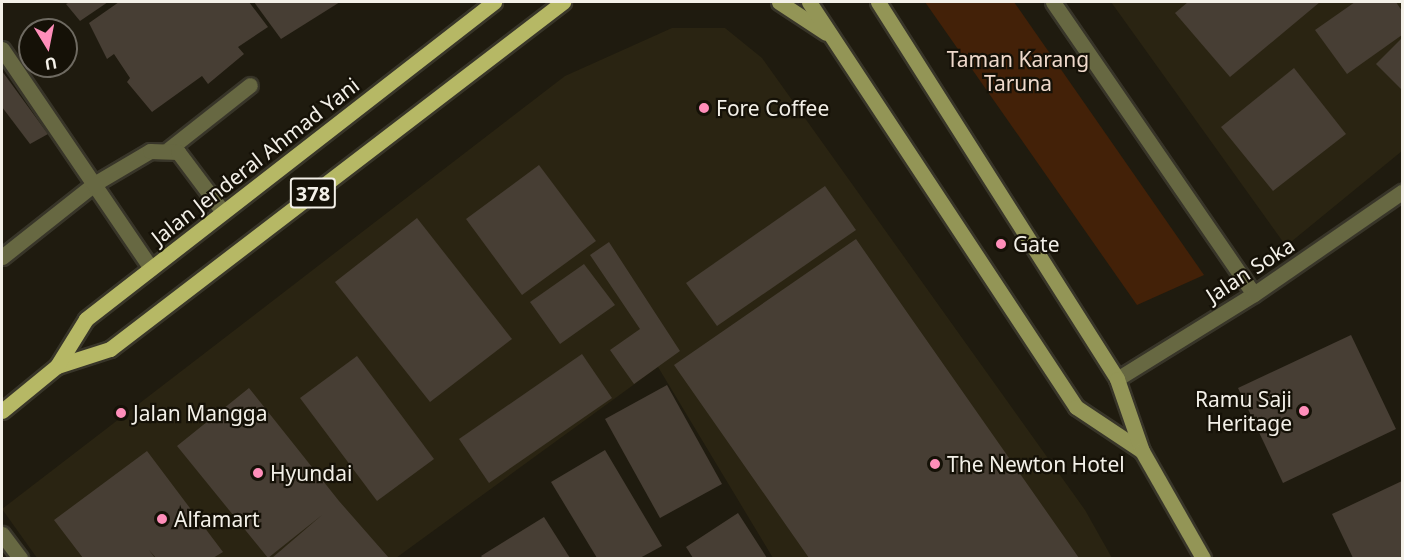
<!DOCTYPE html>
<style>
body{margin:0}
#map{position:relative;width:1404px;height:560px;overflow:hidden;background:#1f1b0f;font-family:"Noto Sans",sans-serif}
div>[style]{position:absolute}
.built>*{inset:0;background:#2a2412}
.green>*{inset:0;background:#432108}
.building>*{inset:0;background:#473e34}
.roads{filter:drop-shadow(2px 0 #383529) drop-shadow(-2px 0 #383529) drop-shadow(0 2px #383529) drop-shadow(0 -2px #383529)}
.service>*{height:15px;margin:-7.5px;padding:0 7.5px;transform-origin:7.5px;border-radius:7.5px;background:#676842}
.minor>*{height:15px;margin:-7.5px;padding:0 7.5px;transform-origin:7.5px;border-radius:7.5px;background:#676842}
.secondary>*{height:15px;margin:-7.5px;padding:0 7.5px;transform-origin:7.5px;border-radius:7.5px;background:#939556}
.primary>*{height:15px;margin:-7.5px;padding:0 7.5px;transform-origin:7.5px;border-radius:7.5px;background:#b6b865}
.dots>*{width:16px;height:16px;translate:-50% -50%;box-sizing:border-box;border:3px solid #151107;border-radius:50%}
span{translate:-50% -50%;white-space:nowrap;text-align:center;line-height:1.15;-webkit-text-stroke:4.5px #151107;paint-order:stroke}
.shield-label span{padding:2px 4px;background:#151107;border:2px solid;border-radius:4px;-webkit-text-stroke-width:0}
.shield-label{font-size:20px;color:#f3f0e8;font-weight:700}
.park-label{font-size:21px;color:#efd9cb}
.poi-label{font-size:21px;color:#f3f0e8}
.left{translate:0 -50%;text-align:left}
.right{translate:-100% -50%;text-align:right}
.street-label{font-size:21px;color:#f3f0e8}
.frame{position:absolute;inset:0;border:3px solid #f3f0e8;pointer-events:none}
.north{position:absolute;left:18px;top:18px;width:60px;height:60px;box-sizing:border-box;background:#151107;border:2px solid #6e6a61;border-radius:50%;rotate:170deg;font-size:16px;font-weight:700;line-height:24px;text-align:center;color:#f3f0e8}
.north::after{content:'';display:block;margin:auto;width:21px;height:27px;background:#ff8eba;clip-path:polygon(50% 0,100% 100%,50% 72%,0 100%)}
</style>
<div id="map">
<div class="built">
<i style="clip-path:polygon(1111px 2px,1402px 2px,1402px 151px,1286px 246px)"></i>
<i style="clip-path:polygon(672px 28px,725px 28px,762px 58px,1085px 510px,1112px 558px,773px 558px,658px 367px,396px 558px,37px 558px,2px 509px,565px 76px)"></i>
</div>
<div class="green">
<i style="clip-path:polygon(925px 2px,1014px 2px,1204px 275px,1137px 305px)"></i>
</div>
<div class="building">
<i style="clip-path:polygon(70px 2px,108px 2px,80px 21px,66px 4px)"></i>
<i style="clip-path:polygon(119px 2px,249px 2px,268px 27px,238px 47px,244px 54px,208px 84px,202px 76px,152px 112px,127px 82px,130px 78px,114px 54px,107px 59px,89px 23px)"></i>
<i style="clip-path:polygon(254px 2px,340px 2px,281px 39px)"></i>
<i style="clip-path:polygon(1188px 2px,1320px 2px,1230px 77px,1175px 13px)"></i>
<i style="clip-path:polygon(1355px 2px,1396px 2px,1402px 11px,1402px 35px,1347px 74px,1315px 30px)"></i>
<i style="clip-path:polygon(1402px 38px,1402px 90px,1376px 64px)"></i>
<i style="clip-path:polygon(1294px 68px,1346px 134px,1273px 191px,1221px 127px)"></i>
<i style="clip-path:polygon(2px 71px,48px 134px,30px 144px,2px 107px)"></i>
<i style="clip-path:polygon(539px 165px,596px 241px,522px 295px,466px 219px)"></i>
<i style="clip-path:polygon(825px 186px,856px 230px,717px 326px,686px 283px)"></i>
<i style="clip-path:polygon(417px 218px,512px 339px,430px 402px,335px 282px)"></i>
<i style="clip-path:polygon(856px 239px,911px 318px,1079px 558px,809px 558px,674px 365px)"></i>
<i style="clip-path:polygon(609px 242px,680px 351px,634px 384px,610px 350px,640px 329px,590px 255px)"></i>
<i style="clip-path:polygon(584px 264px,615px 305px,560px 344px,530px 302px)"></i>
<i style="clip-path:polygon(1351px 335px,1396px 429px,1283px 483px,1238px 388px)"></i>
<i style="clip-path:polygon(582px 354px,612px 398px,489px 483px,459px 439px)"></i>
<i style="clip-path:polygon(357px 356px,434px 459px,377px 501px,300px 398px)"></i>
<i style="clip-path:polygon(667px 385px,722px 484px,660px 518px,605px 419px)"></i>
<i style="clip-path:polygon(249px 388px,339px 501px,389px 558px,272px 558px,322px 515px,268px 558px,177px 446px)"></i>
<i style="clip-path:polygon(605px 450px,662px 546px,640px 558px,597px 558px,551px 482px)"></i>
<i style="clip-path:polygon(147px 451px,223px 552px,213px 558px,156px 558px,149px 550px,155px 558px,83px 558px,54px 520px)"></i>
<i style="clip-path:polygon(1402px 481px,1402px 558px,1353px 558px,1332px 514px)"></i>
<i style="clip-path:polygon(738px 513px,767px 558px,693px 558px,686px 547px)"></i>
<i style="clip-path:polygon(544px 517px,570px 558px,483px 558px,481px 556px)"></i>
</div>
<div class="roads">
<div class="service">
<i style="left:1053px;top:2px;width:354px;rotate:55.5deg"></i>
<i style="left:169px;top:149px;width:103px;rotate:-38.3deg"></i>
<i style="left:2px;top:257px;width:117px;rotate:-38.4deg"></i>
<i style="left:94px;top:184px;width:65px;rotate:-30.5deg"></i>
<i style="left:150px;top:151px;width:28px;rotate:2deg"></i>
<i style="left:178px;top:152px;width:75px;rotate:53.1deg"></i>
</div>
<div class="minor">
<i style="left:2px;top:49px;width:265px;rotate:55.8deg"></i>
<i style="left:1117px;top:379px;width:161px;rotate:-31.8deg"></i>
<i style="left:1254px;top:294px;width:180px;rotate:-34.6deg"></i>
<i style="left:2px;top:534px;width:30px;rotate:53deg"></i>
</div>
<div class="secondary">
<i style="left:779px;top:2px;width:56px;rotate:33.4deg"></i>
<i style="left:809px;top:2px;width:485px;rotate:56.6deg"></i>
<i style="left:1076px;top:407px;width:79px;rotate:33.7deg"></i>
<i style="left:878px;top:2px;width:446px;rotate:57.6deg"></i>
<i style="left:1117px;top:379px;width:76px;rotate:70.9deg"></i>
<i style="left:1142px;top:451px;width:123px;rotate:60.3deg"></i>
</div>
<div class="primary">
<i style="left:57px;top:366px;width:56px;rotate:-17.8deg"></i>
<i style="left:110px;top:349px;width:571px;rotate:-37.45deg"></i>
<i style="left:2px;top:411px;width:71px;rotate:-39.3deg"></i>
<i style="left:57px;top:366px;width:55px;rotate:-58.3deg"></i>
<i style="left:86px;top:319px;width:517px;rotate:-37.85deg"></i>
</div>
</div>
<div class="dots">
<i style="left:704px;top:108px;background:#ff8eba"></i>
<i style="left:1001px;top:244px;background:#ff8eba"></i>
<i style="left:1304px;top:411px;background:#ff8eba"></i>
<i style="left:121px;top:413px;background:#ff8eba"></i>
<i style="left:935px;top:464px;background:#ff8eba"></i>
<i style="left:258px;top:473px;background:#ff8eba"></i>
<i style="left:162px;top:519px;background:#ff8eba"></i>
</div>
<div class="shield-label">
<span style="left:313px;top:193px">378</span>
</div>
<div class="park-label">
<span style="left:1018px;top:71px">Taman Karang<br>Taruna</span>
</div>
<div class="poi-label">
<span class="left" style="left:716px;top:108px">Fore Coffee</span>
<span class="left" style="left:1013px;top:244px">Gate</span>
<span class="right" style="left:1292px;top:411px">Ramu Saji<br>Heritage</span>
<span class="left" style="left:133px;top:413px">Jalan Mangga</span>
<span class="left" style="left:947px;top:464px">The Newton Hotel</span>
<span class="left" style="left:270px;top:473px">Hyundai</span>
<span class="left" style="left:174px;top:519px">Alfamart</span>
</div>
<div class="street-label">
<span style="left:255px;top:161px;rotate:-38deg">Jalan Jenderal Ahmad Yani</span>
<span style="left:1250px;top:270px;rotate:-33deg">Jalan Soka</span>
</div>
<div class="frame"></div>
<div class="north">U</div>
</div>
